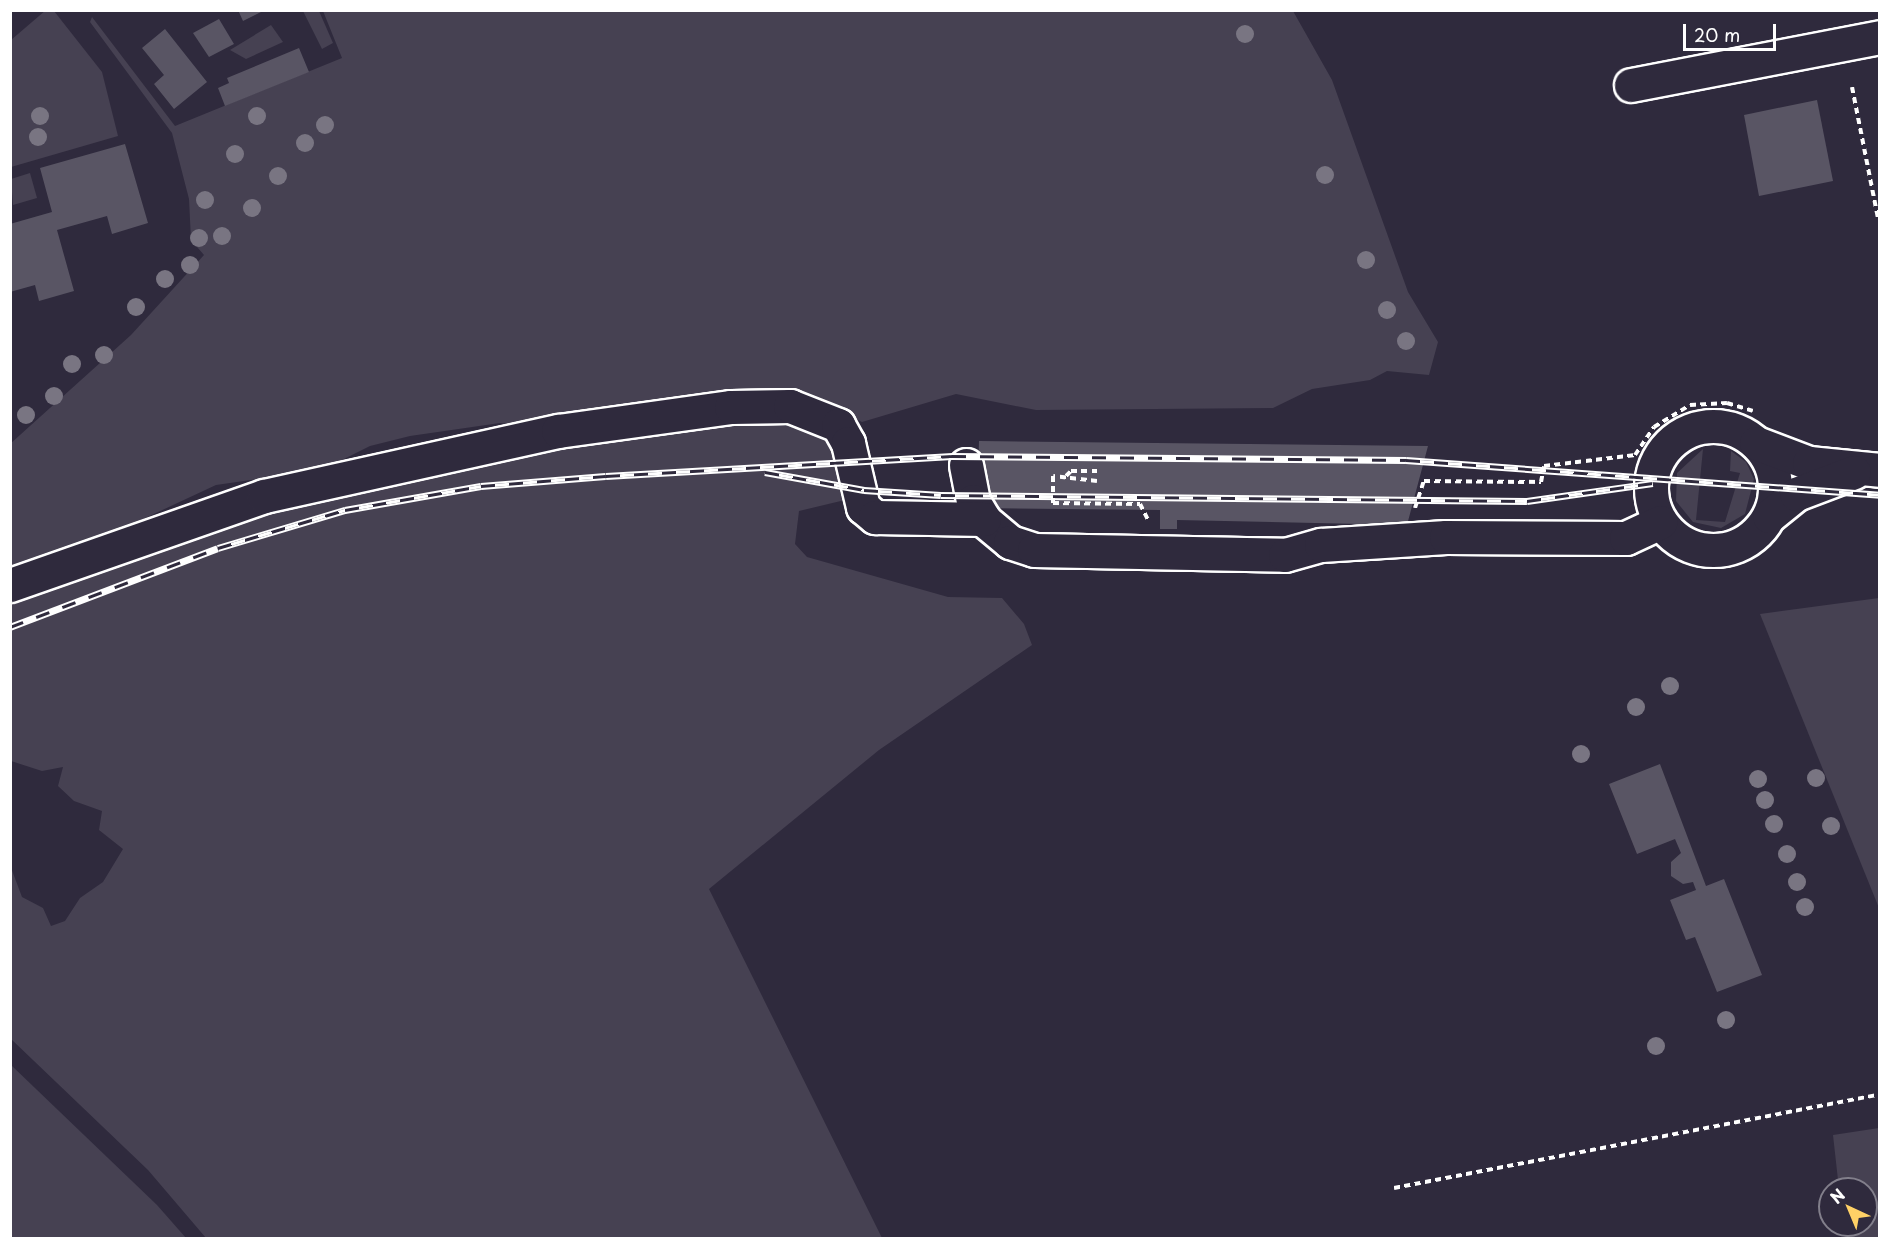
<!DOCTYPE html>
<style>
body{margin:0}
#map{position:relative;width:1890px;height:1249px;overflow:hidden;background:#2f2a3d;font-family:"Playpen Sans",sans-serif}
div>[style]{position:absolute}
.green>*{inset:0;background:#464152}
.building>*{inset:0;background:#595564}
.path>*{height:4px;margin-top:-2px;transform-origin:0;background:repeating-linear-gradient(90deg,#fff 0 6px,transparent 0 10.5px)}
.roads{filter:drop-shadow(2px 0 #fff) drop-shadow(-2px 0 #fff) drop-shadow(0 2px #fff) drop-shadow(0 -2px #fff)}
.minor>*{height:33px;margin:-16.5px;padding:0 16.5px;transform-origin:16.5px;border-radius:16.5px;background:#2f2a3d}
.minor>.ring{margin:-16.5px;padding:0;box-sizing:content-box;background:none;border:33px solid #2f2a3d;border-radius:50%}
.rail>*{height:7px;margin-top:-3.5px;transform-origin:0;background:repeating-linear-gradient(90deg,#2f2a3d 0 14px,#fff 0 28px);box-sizing:border-box;border-block:2px solid #fff}
.trees>*{width:18px;height:18px;margin:-9px;border-radius:50%;background:#797582}
span{translate:-50% -50%;white-space:nowrap;text-align:center;line-height:1.15;-webkit-text-stroke:4.5px #2f2a3d;paint-order:stroke}
.frame{position:absolute;inset:0;border:12px solid #fff;pointer-events:none}
.north{position:absolute;left:1818px;top:1177px;width:60px;height:60px;box-sizing:border-box;background:#2f2a3d;border:2px solid #827f8b;border-radius:50%;rotate:316deg;font-size:16px;font-weight:700;line-height:24px;text-align:center;color:#fff}
.north::after{content:'';display:block;margin:auto;width:21px;height:27px;background:#ffd166;clip-path:polygon(50% 0,100% 100%,50% 72%,0 100%)}
.scale{position:absolute;left:1683px;top:24px;width:93px;height:27px;box-sizing:border-box;border:3px solid #fff;border-top:0;padding-left:8px;font-size:18px;line-height:21px;white-space:nowrap;color:#fff;-webkit-text-stroke:4px #2f2a3d;paint-order:stroke}
</style>
<div id="map">
<div class="green">
<i style="clip-path:polygon(46px 10px,54px 11px,102px 72px,118px 136px,11px 167px,11px 40px)"></i>
<i style="clip-path:polygon(303px 11px,319px 11px,333px 43px,322px 49px)"></i>
<i style="clip-path:polygon(323px 11px,1293px 11px,1332px 80px,1408px 292px,1438px 342px,1429px 375px,1387px 371px,1370px 380px,1312px 389px,1273px 408px,1036px 410px,956px 394px,862px 422px,799px 391px,752px 389px,606px 412px,601px 408px,531px 426px,500px 423px,410px 436px,370px 446px,322px 470px,216px 485px,98px 540px,11px 567px,10px 444px,131px 335px,204px 255px,191px 240px,189px 199px,172px 133px,90px 22px,92px 17px,175px 126px,342px 58px)"></i>
<i style="clip-path:polygon(271px 25px,283px 42px,246px 59px,230px 50px)"></i>
<i style="clip-path:polygon(30px 173px,37px 198px,13px 205px,11px 179px)"></i>
<i style="clip-path:polygon(793px 418px,832px 441px,845px 500px,799px 511px,795px 544px,807px 557px,948px 597px,1002px 598px,1024px 624px,1032px 645px,879px 750px,709px 889px,882px 1238px,206px 1238px,148px 1170px,11px 1039px,10px 865px,22px 897px,43px 908px,51px 926px,65px 921px,80px 898px,103px 882px,123px 849px,99px 830px,102px 811px,74px 801px,58px 786px,63px 767px,42px 771px,11px 761px,11px 600px,239px 516px,611px 434px)"></i>
<i style="clip-path:polygon(1703px 449px,1696px 520px,1725px 522px,1740px 473px,1730px 471px,1731px 451px,1746px 462px,1754px 479px,1745px 514px,1721px 528px,1693px 522px,1676px 501px,1677px 473px)"></i>
<i style="clip-path:polygon(1879px 598px,1880px 598px,1879px 908px,1760px 614px)"></i>
<i style="clip-path:polygon(11px 1065px,157px 1205px,186px 1238px,11px 1238px)"></i>
<i style="clip-path:polygon(1879px 1128px,1879px 1238px,1845px 1238px,1843px 1225px,1866px 1225px,1866px 1189px,1839px 1189px,1833px 1135px)"></i>
</div>
<div class="building">
<i style="clip-path:polygon(238px 10px,265px 10px,243px 21px)"></i>
<i style="clip-path:polygon(219px 19px,234px 44px,209px 57px,193px 33px)"></i>
<i style="clip-path:polygon(165px 29px,207px 82px,174px 109px,154px 84px,164px 75px,142px 48px)"></i>
<i style="clip-path:polygon(299px 48px,309px 72px,225px 106px,218px 88px,229px 83px,227px 78px)"></i>
<i style="clip-path:polygon(1817px 100px,1833px 181px,1759px 196px,1744px 115px)"></i>
<i style="clip-path:polygon(125px 144px,148px 223px,112px 234px,107px 216px,57px 230px,74px 291px,39px 301px,35px 285px,10px 292px,10px 224px,52px 212px,40px 168px)"></i>
<i style="clip-path:polygon(979px 441px,1428px 446px,1407px 525px,1177px 520px,1177px 529px,1160px 529px,1160px 510px,977px 508px)"></i>
<i style="clip-path:polygon(1660px 764px,1706px 886px,1724px 879px,1762px 975px,1717px 992px,1695px 937px,1686px 940px,1670px 900px,1696px 890px,1693px 882px,1683px 884px,1671px 876px,1671px 862px,1681px 853px,1675px 839px,1637px 854px,1609px 784px)"></i>
</div>
<div class="path">
<i style="left:1852px;top:87px;width:134px;rotate:78.8deg"></i>
<i style="left:1066px;top:476px;width:7px;rotate:-45deg"></i>
<i style="left:1071px;top:471px;width:26px"></i>
<i style="left:1097px;top:481px;width:44px;rotate:-173.5deg"></i>
<i style="left:1053px;top:476px;width:27px;rotate:90deg"></i>
<i style="left:1053px;top:503px;width:87px;rotate:0.7deg"></i>
<i style="left:1140px;top:504px;width:18px;rotate:63deg"></i>
<i style="left:1415px;top:508px;width:28px;rotate:-72deg"></i>
<i style="left:1424px;top:481px;width:117px;rotate:0.5deg"></i>
<i style="left:1541px;top:482px;width:16px;rotate:-79deg"></i>
<i style="left:1544px;top:466px;width:92px;rotate:-6.9deg"></i>
<i style="left:1635px;top:455px;width:34px;rotate:-56deg"></i>
<i style="left:1654px;top:427px;width:42px;rotate:-31.4deg"></i>
<i style="left:1690px;top:405px;width:37px;rotate:-3deg"></i>
<i style="left:1727px;top:403px;width:27px;rotate:17deg"></i>
<i style="left:1394px;top:1188px;width:495px;rotate:-10.9deg"></i>
</div>
<div class="roads">
<div class="minor">
<i style="left:1631px;top:85px;width:254px;rotate:-10.9deg"></i>
<i class="ring" style="left:1651px;top:426px;width:91px;height:91px"></i>
<i style="left:1756px;top:443px;width:57px;rotate:20.7deg"></i>
<i style="left:1809px;top:463px;width:71px;rotate:5.6deg"></i>
<i style="left:966px;top:465px;width:37px;rotate:79deg"></i>
<i style="left:973px;top:501px;width:23px;rotate:59deg"></i>
<i style="left:985px;top:521px;width:33px;rotate:40deg"></i>
<i style="left:1010px;top:542px;width:25px;rotate:18deg"></i>
<i style="left:1034px;top:550px;width:251px;rotate:1.1deg"></i>
<i style="left:1285px;top:555px;width:37px;rotate:-16deg"></i>
<i style="left:1321px;top:545px;width:125px;rotate:-3.7deg"></i>
<i style="left:1446px;top:537px;width:180px;rotate:0.3deg"></i>
<i style="left:1626px;top:538px;width:38px;rotate:-25deg"></i>
<i style="left:1769px;top:516px;width:35px;rotate:-39deg"></i>
<i style="left:1796px;top:494px;width:62px;rotate:-20.8deg"></i>
<i style="left:10px;top:585px;width:269px;rotate:-19.3deg"></i>
<i style="left:264px;top:496px;width:301px;rotate:-12.5deg"></i>
<i style="left:558px;top:431px;width:175px;rotate:-7.9deg"></i>
<i style="left:731px;top:407px;width:59px;rotate:-1deg"></i>
<i style="left:790px;top:406px;width:52px;rotate:21.6deg"></i>
<i style="left:838px;top:425px;width:21px;rotate:61deg"></i>
<i style="left:848px;top:443px;width:66px;rotate:76.8deg"></i>
<i style="left:863px;top:507px;width:16px;rotate:40deg"></i>
<i style="left:875px;top:517px;width:109px;rotate:1.1deg"></i>
</div>
</div>
<div class="rail">
<i style="left:765px;top:472px;width:101px;rotate:10.3deg"></i>
<i style="left:864px;top:490px;width:77px;rotate:3.7deg"></i>
<i style="left:941px;top:495px;width:586px;rotate:0.59deg"></i>
<i style="left:1527px;top:501px;width:127px;rotate:-8.1deg"></i>
<i style="left:10px;top:627px;width:222px;rotate:-20.8deg"></i>
<i style="left:218px;top:548px;width:133px;rotate:-16.7deg"></i>
<i style="left:345px;top:510px;width:138px;rotate:-10deg"></i>
<i style="left:481px;top:486px;width:125px;rotate:-4.6deg"></i>
<i style="left:606px;top:476px;width:347px;rotate:-3.3deg"></i>
<i style="left:952px;top:456px;width:454px;rotate:0.5deg"></i>
<i style="left:1406px;top:460px;width:475px;rotate:4.2deg"></i>
</div>
<div class="trees">
<i style="left:1245px;top:34px"></i>
<i style="left:40px;top:116px"></i>
<i style="left:257px;top:116px"></i>
<i style="left:325px;top:125px"></i>
<i style="left:38px;top:137px"></i>
<i style="left:305px;top:143px"></i>
<i style="left:235px;top:154px"></i>
<i style="left:1325px;top:175px"></i>
<i style="left:278px;top:176px"></i>
<i style="left:205px;top:200px"></i>
<i style="left:252px;top:208px"></i>
<i style="left:222px;top:236px"></i>
<i style="left:199px;top:238px"></i>
<i style="left:1366px;top:260px"></i>
<i style="left:190px;top:265px"></i>
<i style="left:165px;top:279px"></i>
<i style="left:136px;top:307px"></i>
<i style="left:1387px;top:310px"></i>
<i style="left:1406px;top:341px"></i>
<i style="left:104px;top:355px"></i>
<i style="left:72px;top:364px"></i>
<i style="left:54px;top:396px"></i>
<i style="left:26px;top:415px"></i>
<i style="left:1670px;top:686px"></i>
<i style="left:1636px;top:707px"></i>
<i style="left:1581px;top:754px"></i>
<i style="left:1816px;top:778px"></i>
<i style="left:1758px;top:779px"></i>
<i style="left:1765px;top:800px"></i>
<i style="left:1774px;top:824px"></i>
<i style="left:1831px;top:826px"></i>
<i style="left:1787px;top:854px"></i>
<i style="left:1797px;top:882px"></i>
<i style="left:1805px;top:907px"></i>
<i style="left:1726px;top:1020px"></i>
<i style="left:1656px;top:1046px"></i>
</div>
<div class="frame"></div>
<div class="north">N</div>
<div class="scale">20 m</div>
</div>
